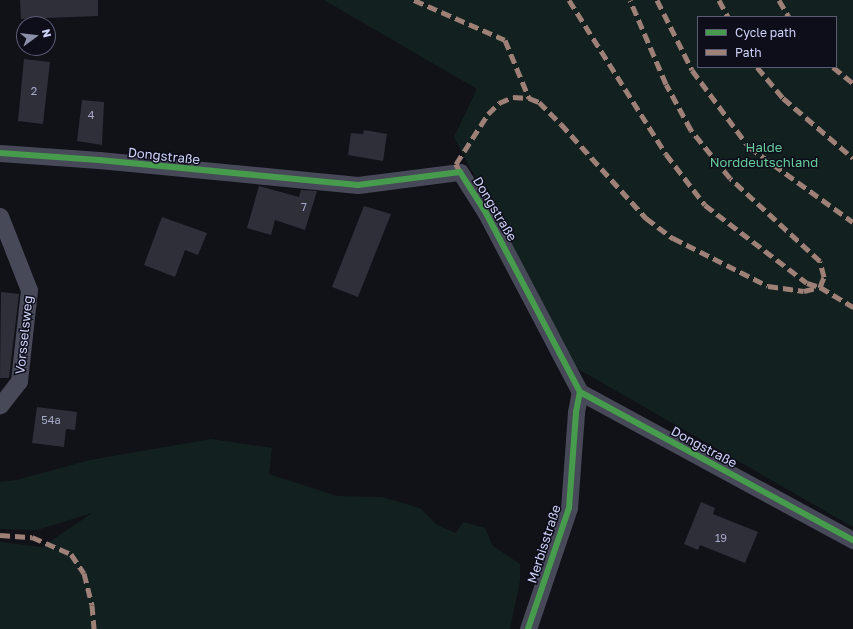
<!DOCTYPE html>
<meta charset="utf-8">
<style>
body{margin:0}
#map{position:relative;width:853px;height:629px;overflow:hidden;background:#111118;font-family:"Golos Text",sans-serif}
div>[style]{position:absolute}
.green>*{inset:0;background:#12211f}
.building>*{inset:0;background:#2f2f3a}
.street>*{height:17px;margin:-8.5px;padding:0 8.5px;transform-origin:8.5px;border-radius:8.5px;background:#474958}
.quiet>*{height:5px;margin-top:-2.5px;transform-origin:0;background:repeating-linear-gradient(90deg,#9e8076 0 10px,transparent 0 15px)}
.cycleway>*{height:6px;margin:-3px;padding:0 3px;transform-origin:3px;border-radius:3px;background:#469c4c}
span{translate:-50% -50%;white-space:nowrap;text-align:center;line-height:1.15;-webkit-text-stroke:3px #0e0e1b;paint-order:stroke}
.number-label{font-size:11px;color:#a7aac8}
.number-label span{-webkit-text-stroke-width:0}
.park-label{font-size:13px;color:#66ce9d}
.street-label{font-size:13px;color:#cfd3f8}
.legend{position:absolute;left:697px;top:16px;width:140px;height:52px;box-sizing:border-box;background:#0e0e1b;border:1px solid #5b5d73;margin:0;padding:5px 7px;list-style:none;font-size:12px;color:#cfd3f8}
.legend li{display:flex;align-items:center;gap:8px;height:20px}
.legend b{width:20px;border:1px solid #5b5d73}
.north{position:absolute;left:16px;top:16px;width:40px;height:40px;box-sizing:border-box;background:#0e0e1b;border:1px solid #5b5d73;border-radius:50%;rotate:75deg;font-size:11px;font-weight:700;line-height:16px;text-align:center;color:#cfd3f8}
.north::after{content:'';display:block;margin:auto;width:14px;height:18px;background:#8c8faa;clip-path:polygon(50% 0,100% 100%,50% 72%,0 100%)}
</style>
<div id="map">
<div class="green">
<i style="clip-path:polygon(evenodd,324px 0,853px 0,853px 527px,573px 366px,454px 137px,477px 89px,324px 0,698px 17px,836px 17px,836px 67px,698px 67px,698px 17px)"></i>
<i style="clip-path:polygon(211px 439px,272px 448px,269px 474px,337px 496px,382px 497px,420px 508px,437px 525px,456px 533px,463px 522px,485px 528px,493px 546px,520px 564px,520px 581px,510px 629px,0 629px,0 542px,42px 547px,92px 513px,37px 530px,0 529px,0 482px,16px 480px,90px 460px)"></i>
</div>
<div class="building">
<i style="clip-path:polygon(20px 0,98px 0,98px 16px,21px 19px)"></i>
<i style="clip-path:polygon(24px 59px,50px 62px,43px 124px,18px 121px)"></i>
<i style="clip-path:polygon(82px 100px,104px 102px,102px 145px,77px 141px)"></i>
<i style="clip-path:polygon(364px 130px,387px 134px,383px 161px,348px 155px,351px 133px,363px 134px)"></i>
<i style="clip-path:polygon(259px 186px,299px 197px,301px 190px,317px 191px,305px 230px,275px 220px,271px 235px,247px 228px)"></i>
<i style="clip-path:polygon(364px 206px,391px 214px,358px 297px,332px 287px)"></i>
<i style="clip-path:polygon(162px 217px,207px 233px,198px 255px,185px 250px,175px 277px,144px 265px)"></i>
<i style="clip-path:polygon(1px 292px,19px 294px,9px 378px,0 378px)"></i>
<i style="clip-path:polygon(37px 407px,77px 412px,75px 430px,66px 429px,64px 447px,32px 443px)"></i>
<i style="clip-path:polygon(701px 502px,715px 508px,713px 514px,758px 532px,745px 563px,700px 545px,698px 550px,684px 544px)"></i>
</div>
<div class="street">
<i style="left:0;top:153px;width:99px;rotate:4deg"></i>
<i style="left:99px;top:160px;width:260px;rotate:5.5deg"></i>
<i style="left:358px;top:185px;width:103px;rotate:-7.3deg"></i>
<i style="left:460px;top:172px;width:49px;rotate:57.6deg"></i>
<i style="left:486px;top:213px;width:202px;rotate:62.3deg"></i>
<i style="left:580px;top:392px;width:311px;rotate:28.5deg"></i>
<i style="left:0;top:216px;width:79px;rotate:68.6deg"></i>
<i style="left:29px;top:290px;width:92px;rotate:96.3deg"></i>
<i style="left:19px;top:381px;width:31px;rotate:128deg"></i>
<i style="left:528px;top:629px;width:128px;rotate:-71.3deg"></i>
<i style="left:569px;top:508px;width:96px;rotate:-85.8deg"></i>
<i style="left:576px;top:412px;width:20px;rotate:-79deg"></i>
</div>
<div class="quiet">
<i style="left:414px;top:0;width:99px;rotate:23.7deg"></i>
<i style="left:505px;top:40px;width:63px;rotate:67.5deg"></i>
<i style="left:569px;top:0;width:182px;rotate:57.8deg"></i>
<i style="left:666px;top:154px;width:64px;rotate:52.6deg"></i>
<i style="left:705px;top:205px;width:128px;rotate:37.4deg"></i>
<i style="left:807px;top:283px;width:14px;rotate:17deg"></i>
<i style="left:820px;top:287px;width:39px;rotate:31deg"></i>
<i style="left:657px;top:0;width:78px;rotate:63.4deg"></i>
<i style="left:692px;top:70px;width:96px;rotate:53.5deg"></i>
<i style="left:749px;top:147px;width:128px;rotate:35.8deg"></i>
<i style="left:719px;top:0;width:19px;rotate:62deg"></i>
<i style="left:779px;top:0;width:20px;rotate:60deg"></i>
<i style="left:757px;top:67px;width:40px;rotate:50deg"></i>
<i style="left:783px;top:98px;width:92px;rotate:40.6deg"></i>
<i style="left:833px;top:67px;width:26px;rotate:39deg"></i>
<i style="left:460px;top:172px;width:9px;rotate:-117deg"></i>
<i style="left:456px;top:164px;width:59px;rotate:-57.4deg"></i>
<i style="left:488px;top:114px;width:16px;rotate:-45deg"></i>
<i style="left:499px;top:103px;width:15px;rotate:-23deg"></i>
<i style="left:513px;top:97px;width:16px;rotate:4deg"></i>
<i style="left:529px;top:98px;width:11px;rotate:22deg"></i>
<i style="left:539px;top:102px;width:31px;rotate:45deg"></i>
<i style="left:561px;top:124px;width:127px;rotate:47.9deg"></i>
<i style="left:646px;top:218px;width:34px;rotate:37deg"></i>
<i style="left:673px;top:238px;width:106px;rotate:26.8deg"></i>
<i style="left:768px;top:286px;width:36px;rotate:8deg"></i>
<i style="left:804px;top:291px;width:16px;rotate:-14deg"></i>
<i style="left:820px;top:287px;width:11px;rotate:-68deg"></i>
<i style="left:824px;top:277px;width:16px;rotate:-104deg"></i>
<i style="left:820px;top:261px;width:122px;rotate:-137.3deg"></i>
<i style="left:730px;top:178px;width:62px;rotate:-129.1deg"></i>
<i style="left:691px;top:130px;width:52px;rotate:-118.5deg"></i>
<i style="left:666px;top:84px;width:91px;rotate:-113.2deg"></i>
<i style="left:0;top:535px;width:32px;rotate:4deg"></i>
<i style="left:32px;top:537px;width:43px;rotate:23.6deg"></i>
<i style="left:71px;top:554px;width:23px;rotate:56deg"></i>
<i style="left:84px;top:573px;width:33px;rotate:76deg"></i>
<i style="left:92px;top:605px;width:24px;rotate:85deg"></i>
</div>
<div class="cycleway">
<i style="left:0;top:153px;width:99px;rotate:4deg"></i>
<i style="left:99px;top:160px;width:260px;rotate:5.5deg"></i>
<i style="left:358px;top:185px;width:103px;rotate:-7.3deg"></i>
<i style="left:460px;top:172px;width:49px;rotate:57.6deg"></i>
<i style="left:486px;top:213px;width:202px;rotate:62.3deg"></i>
<i style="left:580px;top:392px;width:311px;rotate:28.5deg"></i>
<i style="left:528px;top:629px;width:128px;rotate:-71.3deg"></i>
<i style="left:569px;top:508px;width:96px;rotate:-85.8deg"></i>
<i style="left:576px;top:412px;width:20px;rotate:-79deg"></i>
</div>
<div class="number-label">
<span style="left:34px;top:91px">2</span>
<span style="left:91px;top:115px">4</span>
<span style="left:304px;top:207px">7</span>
<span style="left:51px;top:420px">54a</span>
<span style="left:721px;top:538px">19</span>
</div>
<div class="park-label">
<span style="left:764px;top:155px">Halde<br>Norddeutschland</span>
</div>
<div class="street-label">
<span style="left:164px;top:156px;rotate:6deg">Dongstraße</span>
<span style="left:495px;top:209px;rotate:59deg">Dongstraße</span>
<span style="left:24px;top:335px;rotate:-84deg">Vorsselsweg</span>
<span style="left:704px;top:447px;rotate:28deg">Dongstraße</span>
<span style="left:544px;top:544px;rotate:-72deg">Merbisstraße</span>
</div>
<ul class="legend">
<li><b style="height:5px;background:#469c4c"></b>Cycle path</li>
<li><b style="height:5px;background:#9e8076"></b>Path</li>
</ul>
<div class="north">N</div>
</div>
